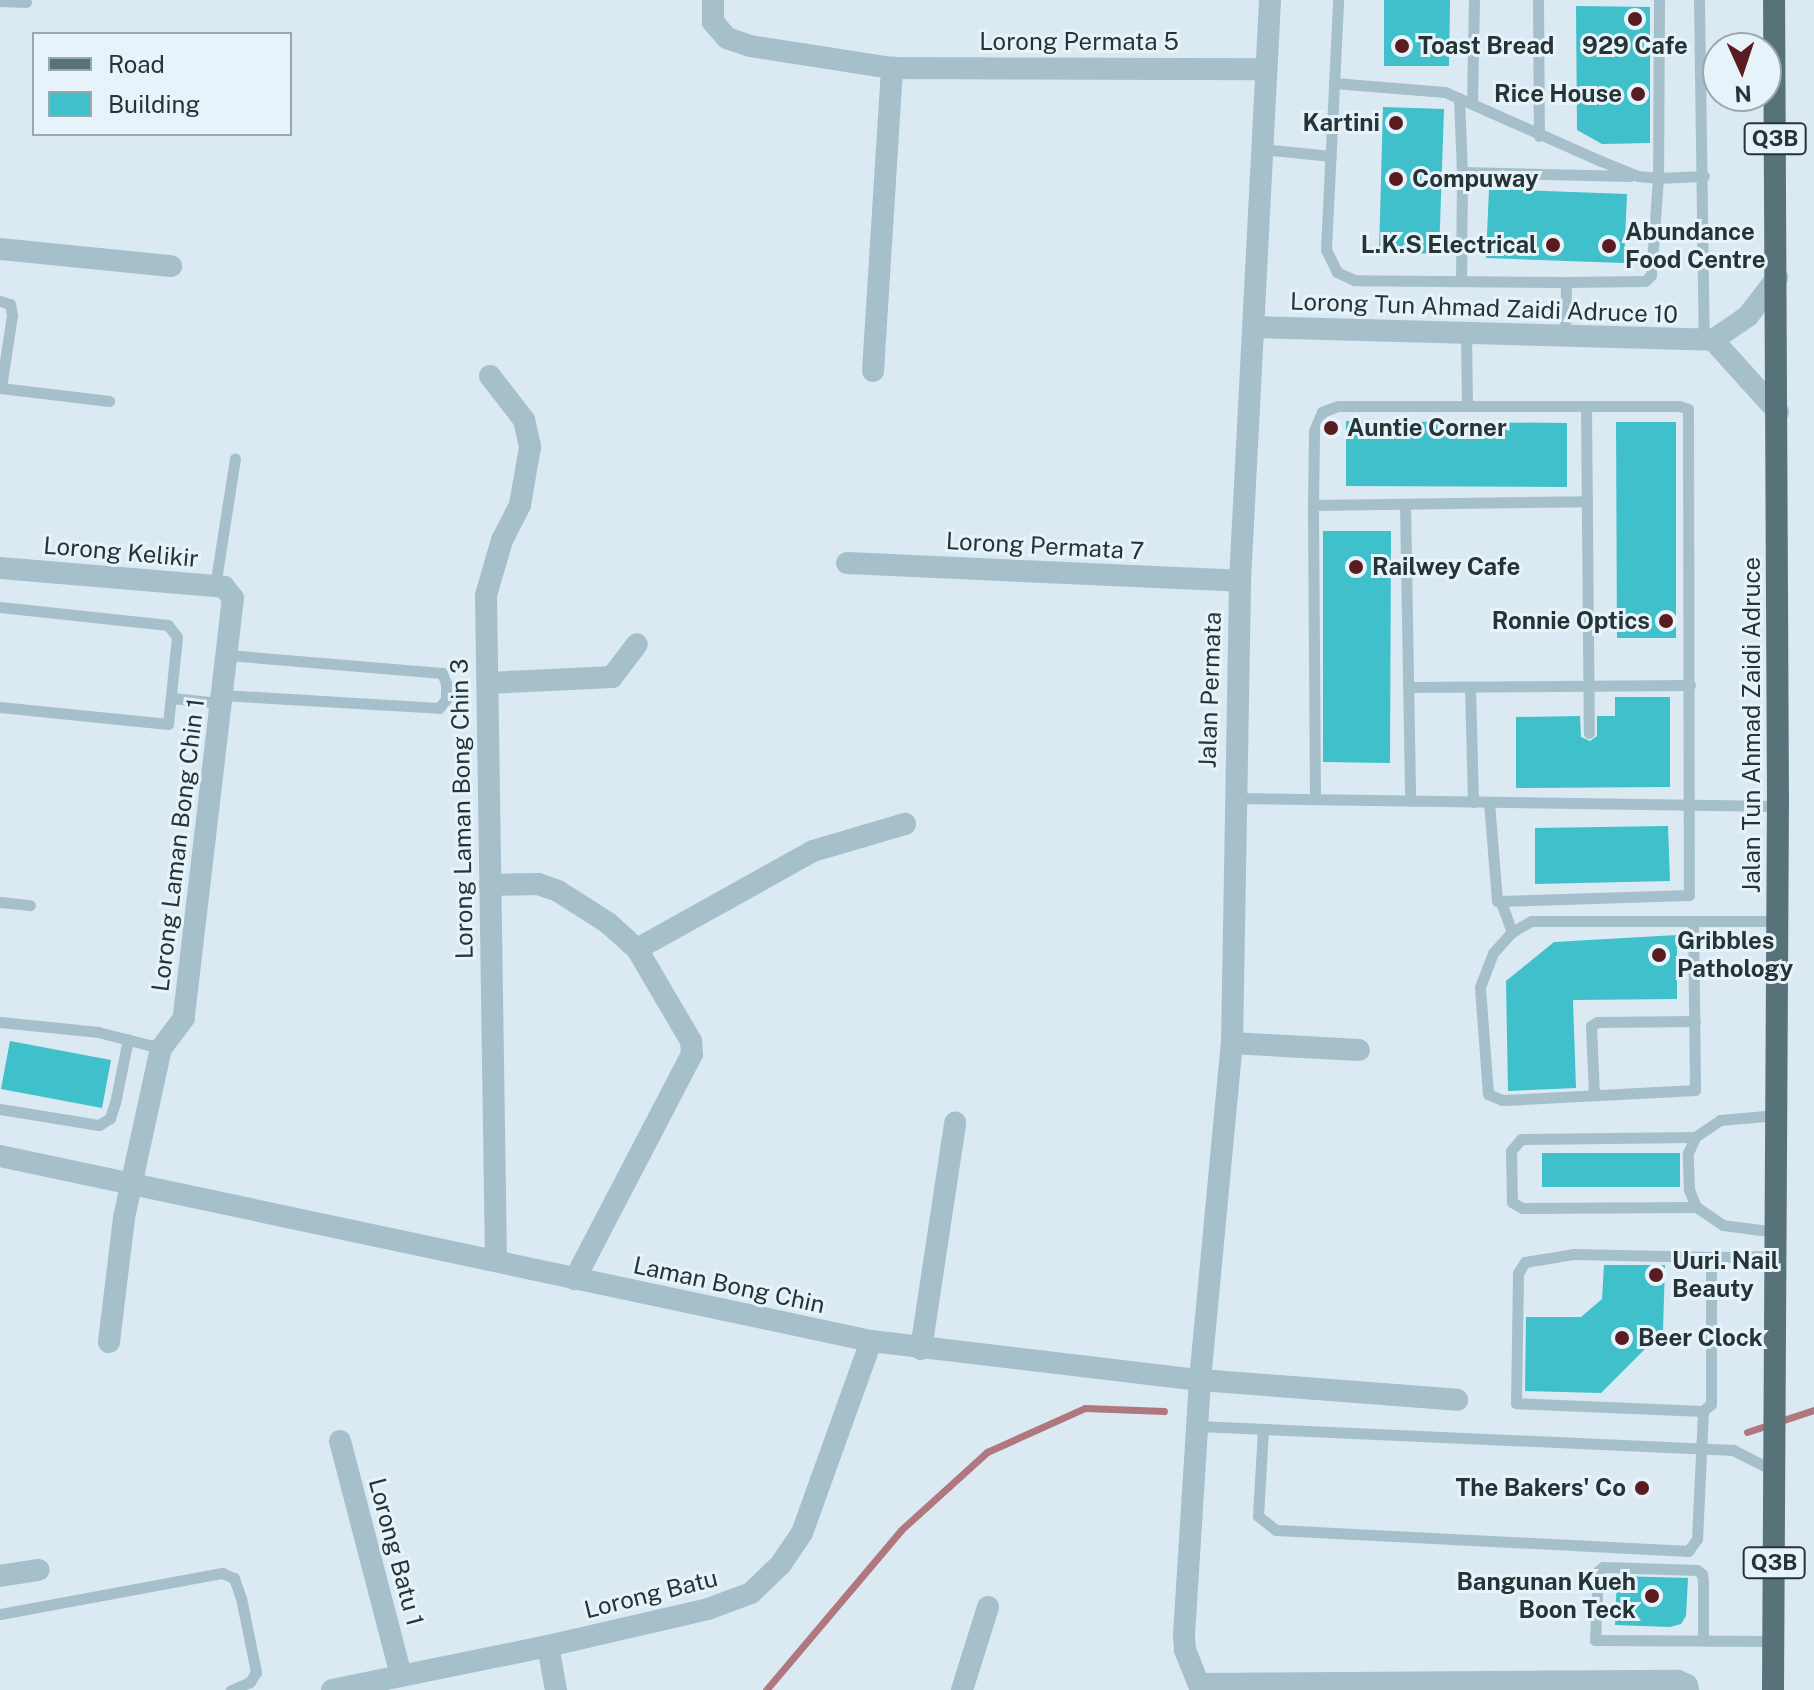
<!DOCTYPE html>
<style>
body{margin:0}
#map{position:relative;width:1814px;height:1690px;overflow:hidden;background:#dae9f2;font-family:"Public Sans",sans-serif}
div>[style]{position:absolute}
.stream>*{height:7px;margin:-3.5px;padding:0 3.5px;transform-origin:3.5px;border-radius:3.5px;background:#b1777f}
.building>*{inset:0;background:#3fc0cb}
.service>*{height:11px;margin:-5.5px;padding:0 5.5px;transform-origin:5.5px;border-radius:5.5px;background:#a5c0cb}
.minor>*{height:22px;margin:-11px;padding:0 11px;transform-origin:11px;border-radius:11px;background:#a5c0cb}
.tertiary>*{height:22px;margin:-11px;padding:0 11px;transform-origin:11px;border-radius:11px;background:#a5c0cb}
.primary>*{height:22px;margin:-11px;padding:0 11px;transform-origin:11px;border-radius:11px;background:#577379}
.dots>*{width:22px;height:22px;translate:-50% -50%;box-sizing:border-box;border:4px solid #e6f3fa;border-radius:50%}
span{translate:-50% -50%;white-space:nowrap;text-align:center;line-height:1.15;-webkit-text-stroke:6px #e6f3fa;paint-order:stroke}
.shield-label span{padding:2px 6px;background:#e6f3fa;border:2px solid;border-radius:6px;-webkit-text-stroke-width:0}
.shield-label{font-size:22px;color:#273436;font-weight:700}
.street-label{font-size:24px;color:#273436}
.poi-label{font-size:24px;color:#273436;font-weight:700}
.left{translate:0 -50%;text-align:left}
.right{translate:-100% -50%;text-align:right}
.legend{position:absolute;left:32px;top:32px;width:260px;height:104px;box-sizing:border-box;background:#e6f3fa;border:2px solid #9aa7ac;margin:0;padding:10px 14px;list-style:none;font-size:24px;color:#273436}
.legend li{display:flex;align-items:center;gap:16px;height:40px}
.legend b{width:40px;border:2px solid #9aa7ac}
.north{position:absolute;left:1702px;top:32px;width:80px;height:80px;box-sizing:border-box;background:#e6f3fa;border:2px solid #9aa7ac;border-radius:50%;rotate:177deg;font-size:22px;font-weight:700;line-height:32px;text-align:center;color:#273436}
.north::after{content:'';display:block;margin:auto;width:28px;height:36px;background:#5a1b21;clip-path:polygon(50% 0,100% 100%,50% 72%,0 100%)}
</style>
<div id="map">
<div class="stream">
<i style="left:1747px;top:1432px;width:71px;rotate:-18.2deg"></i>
<i style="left:766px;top:1690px;width:209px;rotate:-49.8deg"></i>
<i style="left:901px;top:1530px;width:116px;rotate:-42.2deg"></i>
<i style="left:987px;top:1452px;width:107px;rotate:-24.2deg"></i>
<i style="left:1085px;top:1408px;width:79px;rotate:2.2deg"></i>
</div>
<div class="building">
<i style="clip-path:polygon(1384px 0,1450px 0,1449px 66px,1384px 66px)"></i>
<i style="clip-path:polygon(1576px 6px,1650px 7px,1650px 143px,1602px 144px,1577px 130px)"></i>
<i style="clip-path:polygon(1383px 107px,1444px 109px,1439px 254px,1379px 252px)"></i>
<i style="clip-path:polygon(1489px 189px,1627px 194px,1624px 263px,1486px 258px)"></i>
<i style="clip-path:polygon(1346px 421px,1567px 423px,1567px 487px,1346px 486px)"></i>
<i style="clip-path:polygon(1616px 422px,1676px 422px,1676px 638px,1617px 638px)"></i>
<i style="clip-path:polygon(1323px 531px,1391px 531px,1390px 763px,1323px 762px)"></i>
<i style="clip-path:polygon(1615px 697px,1670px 697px,1670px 787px,1516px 788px,1516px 717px,1580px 716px,1581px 737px,1590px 741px,1597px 736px,1597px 716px,1615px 716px)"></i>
<i style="clip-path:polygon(1668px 826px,1670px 881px,1535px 884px,1535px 828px)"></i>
<i style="clip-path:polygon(1677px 935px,1677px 999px,1573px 1000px,1576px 1088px,1508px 1091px,1506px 981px,1554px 942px)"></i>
<i style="clip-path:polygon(10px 1041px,111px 1060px,102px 1108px,1px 1089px)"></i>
<i style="clip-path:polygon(1542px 1153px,1680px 1153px,1680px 1187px,1542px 1187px)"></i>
<i style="clip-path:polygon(1604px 1265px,1665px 1265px,1663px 1331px,1601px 1393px,1525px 1391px,1526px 1317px,1581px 1317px,1602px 1299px)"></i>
<i style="clip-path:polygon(1617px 1576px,1688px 1578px,1686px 1616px,1681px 1624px,1670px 1627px,1615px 1625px)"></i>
</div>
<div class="service">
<i style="left:1538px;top:0;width:136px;rotate:89.6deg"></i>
<i style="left:1659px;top:0;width:178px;rotate:90.3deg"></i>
<i style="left:1658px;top:178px;width:46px;rotate:-2.5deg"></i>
<i style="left:1699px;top:0;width:340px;rotate:89.2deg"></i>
<i style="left:0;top:1px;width:26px;rotate:2deg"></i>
<i style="left:1334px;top:83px;width:111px;rotate:4.6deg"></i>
<i style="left:1445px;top:92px;width:171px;rotate:23.9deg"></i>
<i style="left:1601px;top:161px;width:40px;rotate:22deg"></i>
<i style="left:1638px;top:176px;width:20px;rotate:6deg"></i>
<i style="left:1658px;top:178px;width:97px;rotate:94.1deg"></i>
<i style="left:1651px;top:275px;width:8px;rotate:135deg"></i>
<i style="left:1645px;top:281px;width:79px;rotate:179.3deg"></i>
<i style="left:1566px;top:282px;width:212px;rotate:-179.5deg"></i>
<i style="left:1354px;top:280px;width:19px;rotate:-155deg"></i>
<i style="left:1337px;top:272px;width:25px;rotate:-116deg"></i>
<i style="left:1326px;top:249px;width:249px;rotate:-87.2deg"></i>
<i style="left:1459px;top:98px;width:74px;rotate:87.7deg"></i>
<i style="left:1462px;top:172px;width:108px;rotate:90.5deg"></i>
<i style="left:1472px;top:103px;width:103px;rotate:-88.9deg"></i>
<i style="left:1262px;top:149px;width:69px;rotate:5.8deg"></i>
<i style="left:1462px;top:172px;width:168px;rotate:1.4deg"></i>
<i style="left:0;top:301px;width:10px;rotate:17deg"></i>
<i style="left:10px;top:304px;width:11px;rotate:80deg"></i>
<i style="left:12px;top:315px;width:74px;rotate:98.6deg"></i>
<i style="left:1466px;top:334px;width:72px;rotate:89.2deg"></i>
<i style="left:1565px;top:336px;width:54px;rotate:-88.9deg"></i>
<i style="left:0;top:388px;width:110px;rotate:6.8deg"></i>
<i style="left:1586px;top:407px;width:326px;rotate:89.5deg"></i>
<i style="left:1405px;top:504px;width:297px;rotate:89deg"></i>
<i style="left:1313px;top:505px;width:274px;rotate:-0.8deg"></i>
<i style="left:215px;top:586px;width:129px;rotate:-81.1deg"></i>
<i style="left:0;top:607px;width:169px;rotate:6.1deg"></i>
<i style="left:168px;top:625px;width:15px;rotate:53deg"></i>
<i style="left:177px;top:637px;width:87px;rotate:95.9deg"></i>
<i style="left:168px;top:724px;width:169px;rotate:-174.2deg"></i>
<i style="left:1408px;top:687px;width:282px;rotate:-0.4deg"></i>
<i style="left:1470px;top:687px;width:115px;rotate:88.5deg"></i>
<i style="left:222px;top:695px;width:217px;rotate:3.4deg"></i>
<i style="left:439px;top:708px;width:11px;rotate:-52deg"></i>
<i style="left:446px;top:699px;width:16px;rotate:-90deg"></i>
<i style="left:446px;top:683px;width:11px;rotate:-112deg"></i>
<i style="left:442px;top:673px;width:217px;rotate:-175.2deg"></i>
<i style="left:172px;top:698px;width:48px;rotate:5.9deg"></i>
<i style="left:1235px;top:798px;width:543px;rotate:0.84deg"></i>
<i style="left:1315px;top:799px;width:294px;rotate:-90.4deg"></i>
<i style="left:1313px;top:505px;width:74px;rotate:-89.2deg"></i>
<i style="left:1314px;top:431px;width:21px;rotate:-67deg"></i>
<i style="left:1322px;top:412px;width:17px;rotate:-21deg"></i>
<i style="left:1338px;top:406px;width:341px"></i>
<i style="left:1679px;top:406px;width:9px;rotate:18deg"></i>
<i style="left:1688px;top:409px;width:486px;rotate:89.9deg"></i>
<i style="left:1689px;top:895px;width:192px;rotate:178.2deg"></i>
<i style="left:1497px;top:901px;width:99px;rotate:-94.6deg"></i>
<i style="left:0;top:902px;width:30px;rotate:6deg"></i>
<i style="left:1501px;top:902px;width:32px;rotate:70deg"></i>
<i style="left:1693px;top:921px;width:169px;rotate:89.3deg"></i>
<i style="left:1695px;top:1090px;width:193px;rotate:177deg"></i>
<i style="left:1502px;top:1100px;width:15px;rotate:-157deg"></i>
<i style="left:1488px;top:1094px;width:107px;rotate:-94.3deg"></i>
<i style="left:1480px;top:987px;width:36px;rotate:-69deg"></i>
<i style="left:1493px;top:953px;width:28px;rotate:-48deg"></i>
<i style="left:1512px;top:932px;width:22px;rotate:-30deg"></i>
<i style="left:1531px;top:921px;width:247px"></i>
<i style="left:0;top:1022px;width:99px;rotate:5.8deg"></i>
<i style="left:98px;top:1032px;width:65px;rotate:14.3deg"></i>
<i style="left:1594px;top:1095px;width:69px;rotate:-92.5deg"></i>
<i style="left:1591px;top:1026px;width:7px;rotate:-34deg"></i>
<i style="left:1597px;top:1022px;width:98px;rotate:-0.6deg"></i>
<i style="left:0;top:1109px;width:100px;rotate:9.2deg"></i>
<i style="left:99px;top:1125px;width:13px;rotate:-32deg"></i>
<i style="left:110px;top:1118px;width:16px;rotate:-72deg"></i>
<i style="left:115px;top:1103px;width:65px;rotate:-78.5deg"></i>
<i style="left:1695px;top:1137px;width:174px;rotate:179.3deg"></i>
<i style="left:1521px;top:1139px;width:16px;rotate:130deg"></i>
<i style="left:1511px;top:1151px;width:51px;rotate:88.9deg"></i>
<i style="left:1512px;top:1202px;width:12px;rotate:31deg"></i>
<i style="left:1522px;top:1208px;width:174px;rotate:-0.3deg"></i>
<i style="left:1776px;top:1232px;width:53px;rotate:-172.5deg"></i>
<i style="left:1723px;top:1225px;width:32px;rotate:-146deg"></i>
<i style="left:1696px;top:1207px;width:18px;rotate:-112deg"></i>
<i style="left:1689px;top:1190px;width:37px;rotate:-92deg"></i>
<i style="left:1688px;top:1153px;width:17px;rotate:-66deg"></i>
<i style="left:1695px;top:1137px;width:30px;rotate:-34deg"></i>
<i style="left:1720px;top:1120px;width:57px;rotate:-5deg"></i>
<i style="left:1574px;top:1254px;width:137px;rotate:1.3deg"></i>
<i style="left:1711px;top:1257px;width:147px;rotate:90deg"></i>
<i style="left:1711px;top:1404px;width:11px;rotate:139deg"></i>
<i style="left:1703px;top:1411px;width:187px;rotate:-177.6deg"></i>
<i style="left:1516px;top:1403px;width:130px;rotate:-89.1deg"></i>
<i style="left:1518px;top:1273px;width:13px;rotate:-58deg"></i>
<i style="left:1525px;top:1262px;width:50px;rotate:-9.3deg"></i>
<i style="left:1711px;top:1257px;width:66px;rotate:-0.9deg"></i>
<i style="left:1198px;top:1426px;width:536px;rotate:2.57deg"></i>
<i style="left:1733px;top:1450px;width:46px;rotate:27.1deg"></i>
<i style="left:1263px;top:1429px;width:87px;rotate:93.3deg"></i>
<i style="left:1258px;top:1516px;width:23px;rotate:38deg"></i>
<i style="left:1276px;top:1530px;width:413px;rotate:2.9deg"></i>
<i style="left:1688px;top:1551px;width:15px;rotate:-53deg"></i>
<i style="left:1697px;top:1539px;width:128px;rotate:-87.3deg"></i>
<i style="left:0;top:1614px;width:226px;rotate:-10.5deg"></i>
<i style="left:222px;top:1573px;width:13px;rotate:23deg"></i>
<i style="left:234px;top:1578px;width:21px;rotate:71deg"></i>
<i style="left:241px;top:1598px;width:76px;rotate:78.5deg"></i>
<i style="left:256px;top:1672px;width:12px;rotate:121deg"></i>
<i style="left:250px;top:1682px;width:21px;rotate:157deg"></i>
<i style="left:1703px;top:1639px;width:57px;rotate:-90deg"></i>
<i style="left:1703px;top:1582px;width:8px;rotate:-97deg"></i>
<i style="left:1702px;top:1574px;width:6px;rotate:-141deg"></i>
<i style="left:1697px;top:1570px;width:94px;rotate:-178.2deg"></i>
<i style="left:1603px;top:1567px;width:6px;rotate:141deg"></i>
<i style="left:1598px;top:1571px;width:69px;rotate:92.5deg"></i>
<i style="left:1595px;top:1640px;width:178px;rotate:0.3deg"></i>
</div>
<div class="minor">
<i style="left:713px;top:0;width:22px;rotate:90deg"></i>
<i style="left:713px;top:22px;width:21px;rotate:49deg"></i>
<i style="left:727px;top:38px;width:24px;rotate:19deg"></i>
<i style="left:750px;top:46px;width:144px;rotate:8.8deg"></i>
<i style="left:892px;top:68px;width:374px;rotate:0.2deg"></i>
<i style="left:0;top:249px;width:172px;rotate:5.7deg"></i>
<i style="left:1254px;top:327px;width:459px;rotate:1.6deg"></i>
<i style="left:1713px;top:340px;width:42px;rotate:-34.4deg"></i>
<i style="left:1748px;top:316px;width:48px;rotate:-52.7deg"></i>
<i style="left:1713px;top:340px;width:97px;rotate:47.9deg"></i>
<i style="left:873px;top:371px;width:304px;rotate:-86.4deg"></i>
<i style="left:490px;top:376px;width:56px;rotate:52.3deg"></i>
<i style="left:524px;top:420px;width:28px;rotate:77deg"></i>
<i style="left:530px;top:447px;width:59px;rotate:99.8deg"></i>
<i style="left:520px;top:505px;width:39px;rotate:117deg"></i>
<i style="left:502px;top:540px;width:57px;rotate:106.2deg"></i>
<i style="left:486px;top:595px;width:666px;rotate:89.14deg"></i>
<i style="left:847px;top:563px;width:393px;rotate:2.6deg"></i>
<i style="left:0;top:568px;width:225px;rotate:4.8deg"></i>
<i style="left:224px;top:587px;width:14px;rotate:51deg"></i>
<i style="left:233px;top:598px;width:423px;rotate:96.7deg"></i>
<i style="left:184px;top:1018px;width:38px;rotate:127deg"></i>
<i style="left:161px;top:1048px;width:174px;rotate:102.3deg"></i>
<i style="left:124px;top:1218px;width:125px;rotate:96.9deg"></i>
<i style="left:489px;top:683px;width:123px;rotate:-2.8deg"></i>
<i style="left:612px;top:677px;width:41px;rotate:-52.9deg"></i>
<i style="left:490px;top:885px;width:48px;rotate:-1.2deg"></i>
<i style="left:538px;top:884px;width:21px;rotate:19deg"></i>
<i style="left:558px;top:891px;width:59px;rotate:32.6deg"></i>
<i style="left:608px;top:923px;width:39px;rotate:42deg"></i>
<i style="left:637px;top:949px;width:107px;rotate:59.6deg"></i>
<i style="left:691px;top:1041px;width:13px;rotate:86deg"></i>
<i style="left:692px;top:1054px;width:254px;rotate:117.5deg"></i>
<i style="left:637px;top:949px;width:201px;rotate:-29.1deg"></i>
<i style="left:813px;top:851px;width:96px;rotate:-16.4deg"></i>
<i style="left:1232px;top:1043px;width:127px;rotate:3.2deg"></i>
<i style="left:921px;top:1349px;width:229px;rotate:-81.4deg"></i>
<i style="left:340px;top:1441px;width:243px;rotate:75.4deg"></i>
<i style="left:0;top:1576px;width:39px;rotate:-9deg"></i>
<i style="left:548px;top:1646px;width:45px;rotate:79.7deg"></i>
<i style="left:1200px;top:1684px;width:478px;rotate:-0.4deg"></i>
<i style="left:1678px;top:1681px;width:10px;rotate:24deg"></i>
<i style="left:1687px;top:1685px;width:5px;rotate:79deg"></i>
<i style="left:332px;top:1690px;width:220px;rotate:-11.5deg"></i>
<i style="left:548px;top:1646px;width:164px;rotate:-13deg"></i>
<i style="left:708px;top:1609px;width:46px;rotate:-20.4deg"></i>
<i style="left:751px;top:1593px;width:42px;rotate:-44deg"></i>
<i style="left:781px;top:1564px;width:37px;rotate:-56deg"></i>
<i style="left:802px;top:1533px;width:204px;rotate:-70.2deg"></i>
<i style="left:962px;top:1690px;width:87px;rotate:-72.6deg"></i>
<i style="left:1201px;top:1690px;width:43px;rotate:-111.8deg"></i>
<i style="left:1185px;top:1650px;width:15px;rotate:-94deg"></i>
<i style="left:1184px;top:1635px;width:256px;rotate:-86.4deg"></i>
<i style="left:1200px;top:1380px;width:258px;rotate:4.4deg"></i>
</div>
<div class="tertiary">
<i style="left:0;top:1156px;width:890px;rotate:11.99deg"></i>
<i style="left:871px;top:1341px;width:331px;rotate:6.8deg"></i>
<i style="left:1200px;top:1380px;width:339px;rotate:-84.6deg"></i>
<i style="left:1232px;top:1043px;width:462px;rotate:-89deg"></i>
<i style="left:1240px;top:581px;width:582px;rotate:-87.04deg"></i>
</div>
<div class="primary">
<i style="left:1773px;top:1690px;width:884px;rotate:-89.68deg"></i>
<i style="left:1778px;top:806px;width:806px;rotate:-90.28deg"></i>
</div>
<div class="dots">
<i style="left:1635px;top:19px;background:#5a1b21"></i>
<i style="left:1402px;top:46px;background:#5a1b21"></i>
<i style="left:1638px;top:94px;background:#5a1b21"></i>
<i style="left:1396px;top:123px;background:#5a1b21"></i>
<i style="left:1396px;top:179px;background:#5a1b21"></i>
<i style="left:1553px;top:245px;background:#5a1b21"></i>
<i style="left:1609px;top:246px;background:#5a1b21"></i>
<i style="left:1331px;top:428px;background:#5a1b21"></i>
<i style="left:1356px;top:567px;background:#5a1b21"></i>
<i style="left:1666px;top:621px;background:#5a1b21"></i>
<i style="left:1659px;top:955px;background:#5a1b21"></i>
<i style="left:1656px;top:1275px;background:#5a1b21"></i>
<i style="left:1622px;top:1338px;background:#5a1b21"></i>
<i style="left:1642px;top:1488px;background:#5a1b21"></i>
<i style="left:1652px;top:1596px;background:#5a1b21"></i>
</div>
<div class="shield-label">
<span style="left:1775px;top:139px">Q3B</span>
<span style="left:1774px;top:1563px">Q3B</span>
</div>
<div class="street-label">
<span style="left:1079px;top:42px">Lorong Permata 5</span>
<span style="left:1484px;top:308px;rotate:2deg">Lorong Tun Ahmad Zaidi Adruce 10</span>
<span style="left:1045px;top:546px;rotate:3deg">Lorong Permata 7</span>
<span style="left:121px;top:552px;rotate:5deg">Lorong Kelikir</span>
<span style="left:1210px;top:690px;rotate:-88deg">Jalan Permata</span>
<span style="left:1752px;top:725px;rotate:-90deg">Jalan Tun Ahmad Zaidi Adruce</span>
<span style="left:462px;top:809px;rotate:-91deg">Lorong Laman Bong Chin 3</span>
<span style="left:178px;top:845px;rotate:-83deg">Lorong Laman Bong Chin 1</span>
<span style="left:729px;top:1285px;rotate:12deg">Laman Bong Chin</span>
<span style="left:396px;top:1552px;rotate:75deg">Lorong Batu 1</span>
<span style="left:651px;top:1594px;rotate:-14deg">Lorong Batu</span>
</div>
<div class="poi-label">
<span class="left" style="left:1418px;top:46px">Toast Bread</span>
<span style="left:1635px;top:46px">929 Cafe</span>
<span class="right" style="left:1622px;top:94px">Rice House</span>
<span class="right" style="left:1380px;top:123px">Kartini</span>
<span class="left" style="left:1412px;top:179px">Compuway</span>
<span class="left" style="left:1625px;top:246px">Abundance<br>Food Centre</span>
<span class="right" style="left:1537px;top:245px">L.K.S Electrical</span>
<span class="left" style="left:1347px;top:428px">Auntie Corner</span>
<span class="left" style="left:1372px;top:567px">Railwey Cafe</span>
<span class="right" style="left:1650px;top:621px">Ronnie Optics</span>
<span class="left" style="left:1677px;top:955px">Gribbles<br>Pathology</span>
<span class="left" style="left:1672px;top:1275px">Uuri. Nail<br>Beauty</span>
<span class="left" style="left:1638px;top:1338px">Beer Clock</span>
<span class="right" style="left:1626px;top:1488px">The Bakers' Co</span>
<span class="right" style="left:1636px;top:1596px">Bangunan Kueh<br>Boon Teck</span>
</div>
<ul class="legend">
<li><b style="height:10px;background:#577379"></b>Road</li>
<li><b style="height:22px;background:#3fc0cb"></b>Building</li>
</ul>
<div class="north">N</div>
</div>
